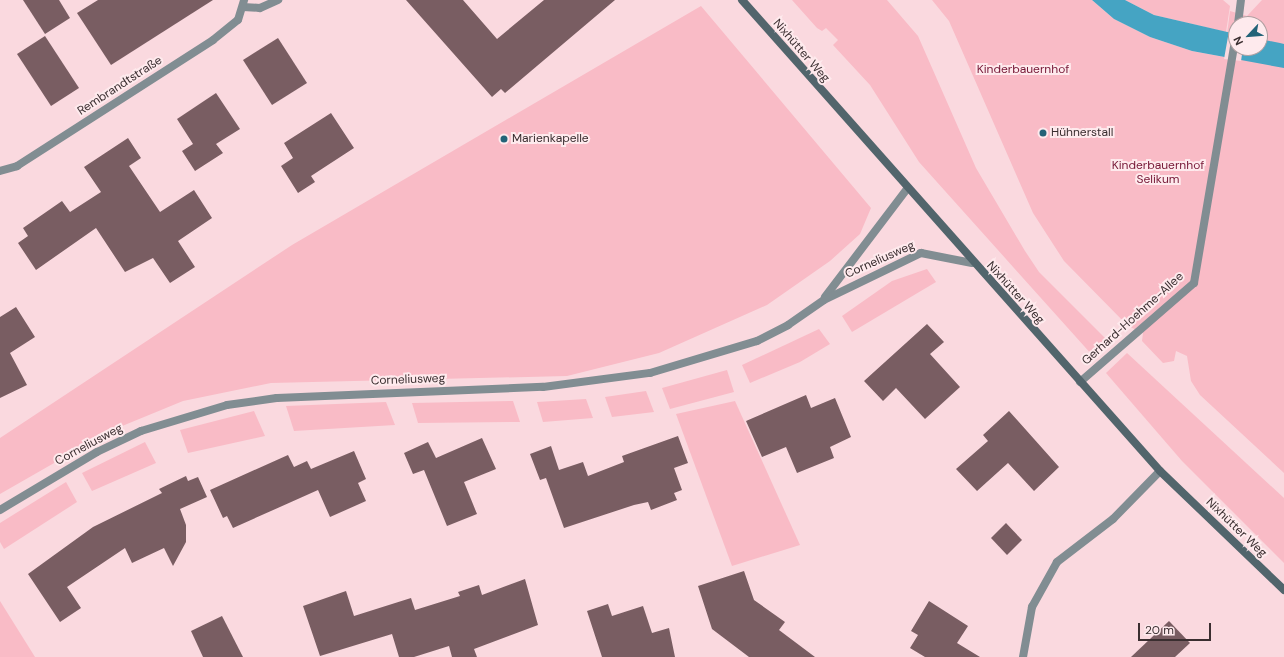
<!DOCTYPE html>
<meta charset="utf-8">
<style>
body{margin:0}
#map{position:relative;width:1284px;height:657px;overflow:hidden;background:#fad9df;font-family:"DM Sans",sans-serif}
div>[style]{position:absolute}
.green>*{inset:0;background:#f9bbc6}
.water>*{inset:0;background:#45a4c3}
.pier>*{inset:0;background:#fad9df}
.building>*{inset:0;background:#795d62}
.minor>*{height:8px;margin:-4px;padding:0 4px;transform-origin:4px;border-radius:4px;background:#818d92}
.secondary>*{height:8px;margin:-4px;padding:0 4px;transform-origin:4px;border-radius:4px;background:#52656c}
.dots>*{width:11px;height:11px;translate:-50% -50%;box-sizing:border-box;border:2px solid #feeaed;border-radius:50%}
span{translate:-50% -50%;white-space:nowrap;text-align:center;line-height:1.15;-webkit-text-stroke:4px #feeaed;paint-order:stroke}
.street-label{font-size:12px;color:#3a2e30}
.park-label{font-size:12px;color:#761736}
.poi-label{font-size:12px;color:#3a2e30}
.left{translate:0 -50%;text-align:left}
.north{position:absolute;left:1228px;top:16px;width:40px;height:40px;box-sizing:border-box;background:#feeaed;border:1px solid #b09fa1;border-radius:50%;rotate:244deg;font-size:11px;font-weight:700;line-height:16px;text-align:center;color:#3a2e30}
.north::after{content:'';display:block;margin:auto;width:14px;height:18px;background:#236378;clip-path:polygon(50% 0,100% 100%,50% 72%,0 100%)}
.scale{position:absolute;left:1138px;top:623px;width:73px;height:18px;box-sizing:border-box;border:2px solid #3a2e30;border-top:0;padding-left:5px;font-size:12px;line-height:14px;white-space:nowrap;color:#3a2e30;-webkit-text-stroke:3px #feeaed;paint-order:stroke}
</style>
<div id="map">
<div class="green">
<i style="clip-path:polygon(792px 0,887px 0,918px 36px,976px 168px,1025px 251px,1039px 272px,1109px 342px,1093px 356px,919px 162px,870px 85px,833px 45px,838px 40px,826px 28px,822px 31px,817px 28px)"></i>
<i style="clip-path:polygon(evenodd,932px 0,1092px 0,1114px 19px,1150px 37px,1192px 51px,1224px 57px,1230px 11px,1247px 16px,1262px 0,1284px 0,1284px 473px,1200px 395px,1191px 381px,1187px 356px,1176px 351px,1174px 361px,1163px 363px,1142px 341px,1143px 333px,1128px 326px,1064px 261px,1033px 213px,949px 21px,932px 0,1236px 24px,1260px 24px,1260px 48px,1236px 48px,1236px 24px)"></i>
<i style="clip-path:polygon(1125px 0,1223px 0,1230px 6px,1226px 32px,1154px 15px)"></i>
<i style="clip-path:polygon(701px 6px,871px 208px,860px 234px,830px 261px,767px 305px,659px 353px,567px 376px,271px 383px,183px 401px,110px 431px,0 494px,0 438px,292px 245px)"></i>
<i style="clip-path:polygon(927px 269px,936px 282px,852px 332px,842px 316px,892px 281px)"></i>
<i style="clip-path:polygon(819px 329px,830px 344px,800px 362px,750px 383px,742px 365px)"></i>
<i style="clip-path:polygon(1127px 353px,1284px 498px,1284px 563px,1182px 461px,1106px 373px)"></i>
<i style="clip-path:polygon(727px 370px,734px 392px,670px 409px,662px 388px)"></i>
<i style="clip-path:polygon(646px 391px,654px 412px,612px 417px,605px 397px)"></i>
<i style="clip-path:polygon(586px 399px,593px 418px,543px 422px,537px 402px)"></i>
<i style="clip-path:polygon(513px 401px,520px 422px,418px 423px,412px 403px)"></i>
<i style="clip-path:polygon(735px 401px,800px 545px,732px 566px,676px 414px)"></i>
<i style="clip-path:polygon(386px 402px,395px 425px,294px 431px,286px 406px)"></i>
<i style="clip-path:polygon(254px 411px,265px 436px,188px 453px,180px 430px)"></i>
<i style="clip-path:polygon(145px 442px,156px 463px,92px 491px,82px 473px)"></i>
<i style="clip-path:polygon(66px 482px,77px 502px,4px 549px,0 542px,0 523px)"></i>
<i style="clip-path:polygon(0 601px,35px 657px,0 657px)"></i>
</div>
<div class="water">
<i style="clip-path:polygon(1092px 0,1125px 0,1154px 15px,1236px 34px,1236px 48px,1260px 48px,1260px 39px,1280px 43px,1284px 44px,1284px 68px,1192px 51px,1150px 37px,1114px 19px)"></i>
</div>
<div class="pier">
<i style="clip-path:polygon(1229px 31px,1236px 32px,1236px 48px,1243px 48px,1241px 61px,1224px 59px)"></i>
</div>
<div class="building">
<i style="clip-path:polygon(23px 0,59px 0,70px 18px,45px 34px)"></i>
<i style="clip-path:polygon(98px 0,213px 0,111px 65px,77px 13px)"></i>
<i style="clip-path:polygon(406px 0,463px 0,497px 39px,544px 0,615px 0,505px 93px,501px 89px,492px 97px)"></i>
<i style="clip-path:polygon(45px 36px,79px 88px,51px 106px,17px 54px)"></i>
<i style="clip-path:polygon(278px 38px,307px 83px,272px 105px,243px 60px)"></i>
<i style="clip-path:polygon(216px 93px,240px 129px,216px 144px,223px 153px,195px 171px,182px 151px,193px 144px,177px 119px)"></i>
<i style="clip-path:polygon(331px 113px,354px 148px,311px 176px,315px 182px,298px 193px,281px 166px,293px 158px,284px 143px)"></i>
<i style="clip-path:polygon(128px 138px,141px 158px,129px 166px,160px 212px,194px 190px,212px 218px,178px 241px,195px 267px,170px 283px,153px 258px,125px 272px,96px 228px,36px 270px,18px 243px,28px 236px,23px 228px,62px 201px,70px 212px,101px 192px,84px 167px)"></i>
<i style="clip-path:polygon(16px 307px,35px 337px,10px 353px,27px 385px,0 398px,0 317px)"></i>
<i style="clip-path:polygon(927px 324px,944px 342px,930px 354px,960px 387px,925px 419px,896px 388px,883px 401px,864px 381px)"></i>
<i style="clip-path:polygon(806px 395px,811px 408px,835px 398px,851px 437px,830px 447px,834px 458px,797px 473px,786px 447px,762px 457px,746px 421px)"></i>
<i style="clip-path:polygon(1009px 411px,1059px 467px,1034px 491px,1008px 463px,977px 491px,956px 469px,988px 441px,983px 435px)"></i>
<i style="clip-path:polygon(678px 436px,688px 463px,674px 468px,682px 490px,674px 493px,677px 500px,651px 510px,648px 502px,634px 505px,564px 528px,546px 478px,540px 480px,530px 454px,551px 446px,559px 470px,583px 462px,588px 476px,624px 462px,622px 456px)"></i>
<i style="clip-path:polygon(482px 438px,496px 469px,464px 482px,477px 514px,447px 526px,424px 470px,413px 474px,404px 453px,428px 442px,436px 458px)"></i>
<i style="clip-path:polygon(354px 451px,366px 479px,358px 483px,366px 501px,330px 517px,318px 490px,233px 528px,227px 516px,223px 518px,210px 490px,288px 455px,294px 467px,307px 461px,311px 469px)"></i>
<i style="clip-path:polygon(186px 476px,188px 481px,198px 477px,207px 497px,180px 509px,186px 525px,186px 542px,173px 566px,164px 548px,132px 563px,125px 548px,67px 587px,81px 608px,60px 622px,28px 574px,93px 527px,162px 493px,159px 489px)"></i>
<i style="clip-path:polygon(1006px 523px,1022px 540px,1007px 555px,991px 538px)"></i>
<i style="clip-path:polygon(744px 571px,754px 600px,785px 622px,779px 630px,815px 657px,749px 657px,712px 629px,698px 586px)"></i>
<i style="clip-path:polygon(525px 579px,538px 625px,474px 649px,477px 657px,452px 657px,449px 646px,414px 657px,399px 657px,392px 634px,320px 656px,303px 606px,346px 591px,354px 616px,411px 598px,415px 610px,460px 596px,458px 592px,479px 585px,482px 595px)"></i>
<i style="clip-path:polygon(929px 601px,968px 626px,957px 643px,980px 657px,925px 657px,910px 648px,918px 635px,911px 631px)"></i>
<i style="clip-path:polygon(608px 604px,612px 616px,643px 606px,652px 633px,669px 628px,675px 657px,602px 657px,587px 611px)"></i>
<i style="clip-path:polygon(222px 616px,243px 657px,203px 657px,191px 631px)"></i>
<i style="clip-path:polygon(1169px 621px,1190px 643px,1175px 657px,1131px 657px)"></i>
</div>
<div class="minor">
<i style="left:243px;top:7px;width:17px;rotate:3deg"></i>
<i style="left:260px;top:8px;width:20px;rotate:-24deg"></i>
<i style="left:1238px;top:24px;width:24px;rotate:-83deg"></i>
<i style="left:0;top:171px;width:18px;rotate:-16deg"></i>
<i style="left:17px;top:166px;width:233px;rotate:-32.7deg"></i>
<i style="left:213px;top:40px;width:32px;rotate:-39deg"></i>
<i style="left:238px;top:20px;width:21px;rotate:-73deg"></i>
<i style="left:825px;top:297px;width:136px;rotate:-52.8deg"></i>
<i style="left:1080px;top:382px;width:151px;rotate:-41deg"></i>
<i style="left:1194px;top:283px;width:253px;rotate:-80.4deg"></i>
<i style="left:0;top:510px;width:113px;rotate:-30.9deg"></i>
<i style="left:97px;top:452px;width:49px;rotate:-25.5deg"></i>
<i style="left:141px;top:431px;width:90px;rotate:-16.8deg"></i>
<i style="left:227px;top:405px;width:50px;rotate:-8deg"></i>
<i style="left:277px;top:398px;width:266px;rotate:-2.4deg"></i>
<i style="left:543px;top:387px;width:108px;rotate:-7.5deg"></i>
<i style="left:650px;top:373px;width:112px;rotate:-16.7deg"></i>
<i style="left:757px;top:341px;width:35px;rotate:-27deg"></i>
<i style="left:788px;top:325px;width:44px;rotate:-34.8deg"></i>
<i style="left:824px;top:300px;width:108px;rotate:-25.9deg"></i>
<i style="left:921px;top:253px;width:52px;rotate:11.1deg"></i>
<i style="left:1023px;top:657px;width:51px;rotate:-79.8deg"></i>
<i style="left:1032px;top:607px;width:51px;rotate:-60.9deg"></i>
<i style="left:1057px;top:562px;width:71px;rotate:-37.5deg"></i>
<i style="left:1113px;top:519px;width:67px;rotate:-45.6deg"></i>
</div>
<div class="secondary">
<i style="left:742px;top:0;width:630px;rotate:48.41deg"></i>
<i style="left:1160px;top:471px;width:172px;rotate:43.8deg"></i>
</div>
<div class="dots">
<i style="left:1043px;top:133px;background:#236378"></i>
<i style="left:504px;top:139px;background:#236378"></i>
</div>
<div class="street-label">
<span style="left:801px;top:51px;rotate:49deg">Nixhütter Weg</span>
<span style="left:120px;top:86px;rotate:-33deg">Rembrandtstraße</span>
<span style="left:880px;top:260px;rotate:-24deg">Corneliusweg</span>
<span style="left:1015px;top:293px;rotate:48deg">Nixhütter Weg</span>
<span style="left:1133px;top:319px;rotate:-42deg">Gerhard-Hoehme-Allee</span>
<span style="left:408px;top:380px;rotate:-2deg">Corneliusweg</span>
<span style="left:89px;top:445px;rotate:-28deg">Corneliusweg</span>
<span style="left:1236px;top:528px;rotate:44deg">Nixhütter Weg</span>
</div>
<div class="park-label">
<span style="left:1023px;top:70px">Kinderbauernhof</span>
<span style="left:1158px;top:173px">Kinderbauernhof<br>Selikum</span>
</div>
<div class="poi-label">
<span class="left" style="left:1051px;top:133px">Hühnerstall</span>
<span class="left" style="left:512px;top:139px">Marienkapelle</span>
</div>
<div class="north">N</div>
<div class="scale">20 m</div>
</div>
